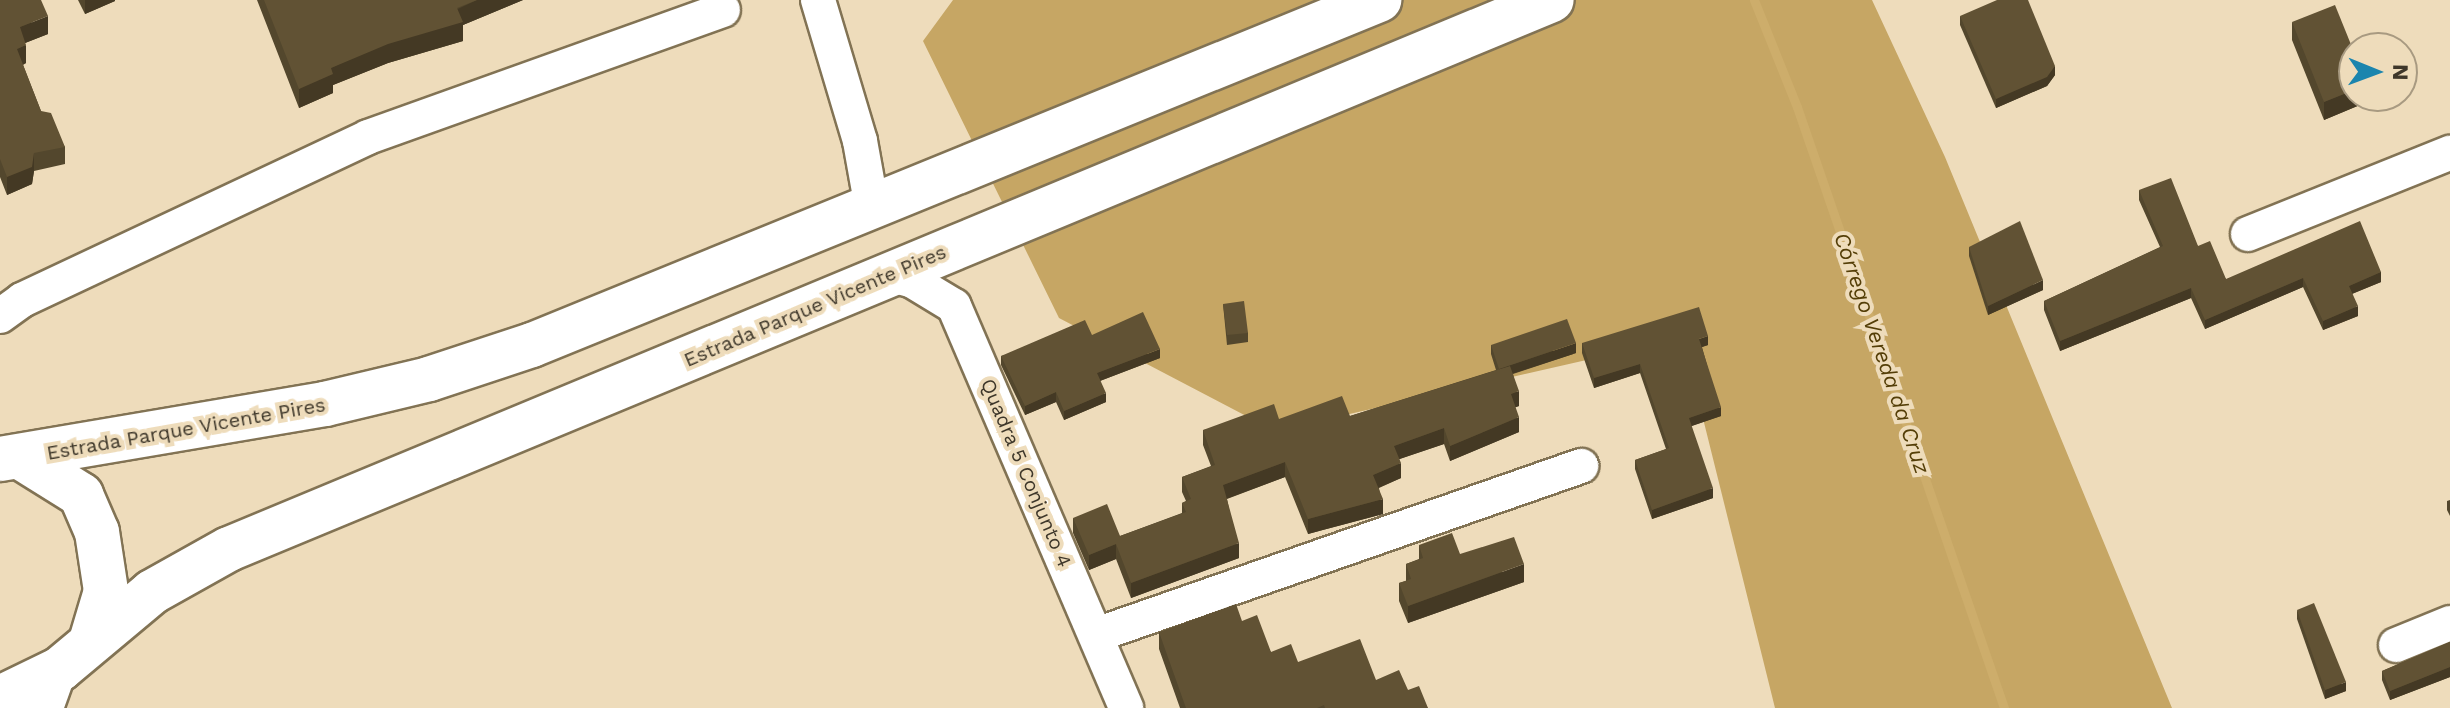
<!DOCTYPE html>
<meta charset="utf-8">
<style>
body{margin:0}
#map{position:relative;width:2450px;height:708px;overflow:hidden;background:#eedcbb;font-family:"Work Sans",sans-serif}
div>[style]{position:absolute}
.forest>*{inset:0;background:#c6a664}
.stream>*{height:9px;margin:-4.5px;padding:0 4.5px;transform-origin:4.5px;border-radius:4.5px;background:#cdad6b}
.roads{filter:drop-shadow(2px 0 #827354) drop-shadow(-2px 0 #827354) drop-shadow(0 2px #827354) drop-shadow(0 -2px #827354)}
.minor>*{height:34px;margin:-17px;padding:0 17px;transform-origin:17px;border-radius:17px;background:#fff}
.primary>*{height:44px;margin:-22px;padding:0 22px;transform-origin:22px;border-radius:22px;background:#fff}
.wall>*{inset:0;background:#53472d}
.shaded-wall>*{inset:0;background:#443924}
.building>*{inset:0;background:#615234}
span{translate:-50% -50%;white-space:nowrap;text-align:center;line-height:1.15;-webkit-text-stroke:8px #eedcbb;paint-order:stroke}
.street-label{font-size:20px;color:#3e372a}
.water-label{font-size:22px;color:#543e07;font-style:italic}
.north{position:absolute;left:2338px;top:32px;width:80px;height:80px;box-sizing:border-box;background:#eedcbb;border:2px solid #a89a81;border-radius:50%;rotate:91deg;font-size:22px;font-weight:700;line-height:32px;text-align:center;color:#3e372a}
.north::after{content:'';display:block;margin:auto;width:28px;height:36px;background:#1b85ae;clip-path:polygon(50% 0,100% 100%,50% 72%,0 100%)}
</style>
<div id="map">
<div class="forest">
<i style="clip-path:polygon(953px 0,1872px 0,1945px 157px,2172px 708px,1775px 708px,1683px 338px,1275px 431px,1059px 318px,923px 41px)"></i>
</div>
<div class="stream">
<i style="left:1754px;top:0;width:115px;rotate:68.1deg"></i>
<i style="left:1797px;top:107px;width:636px;rotate:70.99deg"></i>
</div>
<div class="roads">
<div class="minor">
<i style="left:818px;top:0;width:147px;rotate:73.4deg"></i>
<i style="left:860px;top:141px;width:68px;rotate:79.8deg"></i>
<i style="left:2248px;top:234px;width:218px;rotate:-21.9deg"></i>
<i style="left:888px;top:274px;width:24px;rotate:15deg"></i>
<i style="left:911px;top:280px;width:50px;rotate:31.2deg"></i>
<i style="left:954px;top:306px;width:437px;rotate:66.8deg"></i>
<i style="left:0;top:316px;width:27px;rotate:-36deg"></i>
<i style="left:22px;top:300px;width:382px;rotate:-25.2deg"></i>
<i style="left:368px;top:137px;width:377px;rotate:-19.7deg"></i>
<i style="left:1096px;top:635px;width:514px;rotate:-19.21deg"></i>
<i style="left:2396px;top:645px;width:58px;rotate:-22.2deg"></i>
<i style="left:46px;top:708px;width:41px;rotate:-70.3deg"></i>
</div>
<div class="primary">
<i style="left:22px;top:458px;width:70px;rotate:32.1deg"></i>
<i style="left:81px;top:495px;width:40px;rotate:66.6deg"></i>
<i style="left:97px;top:532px;width:60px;rotate:81.3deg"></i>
<i style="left:106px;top:591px;width:49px;rotate:106.6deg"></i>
<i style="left:0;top:459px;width:330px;rotate:-9.6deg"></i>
<i style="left:325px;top:404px;width:107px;rotate:-13.5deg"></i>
<i style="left:429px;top:379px;width:108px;rotate:-18.3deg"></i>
<i style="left:532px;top:345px;width:915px;rotate:-22.16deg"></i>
<i style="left:0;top:698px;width:67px;rotate:-25.8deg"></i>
<i style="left:60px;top:669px;width:120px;rotate:-39.9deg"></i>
<i style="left:152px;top:592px;width:88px;rotate:-29.2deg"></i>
<i style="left:229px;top:549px;width:1432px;rotate:-22.54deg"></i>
</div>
</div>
<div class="wall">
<i style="clip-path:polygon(0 0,48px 34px,25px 43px,26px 63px,23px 65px,41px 111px,65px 147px,65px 164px,34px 171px,32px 184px,7px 195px,0 177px)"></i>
<i style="clip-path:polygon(78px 0,115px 0,115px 1px,85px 14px)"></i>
<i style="clip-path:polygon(257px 0,523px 0,463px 25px,463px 41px,388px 63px,333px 85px,333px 93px,299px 108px)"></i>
<i style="clip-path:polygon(1960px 16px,2055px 75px,2047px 86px,1996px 108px,1960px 25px)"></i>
<i style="clip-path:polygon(2292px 22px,2367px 96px,2367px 102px,2324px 120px,2292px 40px)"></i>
<i style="clip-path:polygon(2139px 190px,2198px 246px,2226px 279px,2381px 272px,2381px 282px,2352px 294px,2358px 316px,2323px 330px,2303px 287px,2205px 329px,2191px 298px,2060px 351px,2044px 310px,2044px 301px,2160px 247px,2139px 200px)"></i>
<i style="clip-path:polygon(1969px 247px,2043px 290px,1988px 315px,1969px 256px)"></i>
<i style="clip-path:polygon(1223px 304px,1248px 333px,1248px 342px,1227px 345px)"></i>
<i style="clip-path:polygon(1092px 335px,1160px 358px,1100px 381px,1106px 402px,1064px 420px,1056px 402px,1025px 415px,1001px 365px,1001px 356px)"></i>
<i style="clip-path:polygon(1582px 343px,1708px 345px,1702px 347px,1721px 416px,1691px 426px,1713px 498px,1652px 519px,1635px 469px,1635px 460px,1666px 449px,1640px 373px,1594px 388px,1582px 353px)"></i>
<i style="clip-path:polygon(1491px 345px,1576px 353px,1513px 374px,1519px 406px,1515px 407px,1519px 432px,1450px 461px,1444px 444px,1399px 459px,1401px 478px,1379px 488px,1383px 514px,1308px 534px,1285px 477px,1227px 499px,1239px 558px,1131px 598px,1116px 559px,1089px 570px,1073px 533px,1073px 518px,1120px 536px,1182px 513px,1182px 503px,1186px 501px,1182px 492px,1182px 477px,1211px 466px,1203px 445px,1203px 430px,1279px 419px,1350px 416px,1496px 370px,1491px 354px)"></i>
<i style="clip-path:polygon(2450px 500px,2450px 516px,2447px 510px,2447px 501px)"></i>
<i style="clip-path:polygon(1419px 545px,1460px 554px,1524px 582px,1408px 623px,1399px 601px,1399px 583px,1406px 581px,1406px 564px,1419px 559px)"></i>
<i style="clip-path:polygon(2297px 610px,2346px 691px,2325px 699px,2297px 619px)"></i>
<i style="clip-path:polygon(1242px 621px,1271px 652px,1298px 662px,1376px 680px,1408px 690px,1428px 708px,1180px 708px,1159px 649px,1159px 632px)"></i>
<i style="clip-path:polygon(2450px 642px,2450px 677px,2390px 700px,2382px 680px,2382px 671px)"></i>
</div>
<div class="shaded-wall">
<i style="clip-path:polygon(85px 0,115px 0,115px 1px,85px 14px)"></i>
<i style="clip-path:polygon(477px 0,523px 0,463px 25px,463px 41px,388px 63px,333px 85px,333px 93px,299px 108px,299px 89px,331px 68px)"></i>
<i style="clip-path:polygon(48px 16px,48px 34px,20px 45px,20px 27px)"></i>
<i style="clip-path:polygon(26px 45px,26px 63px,17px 67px,17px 49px)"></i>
<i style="clip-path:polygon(2055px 66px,2055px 75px,2047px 86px,1996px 108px,1996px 99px)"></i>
<i style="clip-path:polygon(2354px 90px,2354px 96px,2367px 96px,2367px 102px,2324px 120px,2324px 102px)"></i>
<i style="clip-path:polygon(34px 153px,34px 171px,32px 184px,7px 195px,7px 177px)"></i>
<i style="clip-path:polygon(2381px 272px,2381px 282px,2349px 295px,2349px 286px)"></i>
<i style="clip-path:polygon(2303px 278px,2303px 287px,2205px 329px,2205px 320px)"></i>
<i style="clip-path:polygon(2043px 280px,2043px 290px,1988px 315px,1988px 306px)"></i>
<i style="clip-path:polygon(2191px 288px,2191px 298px,2060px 351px,2060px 341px)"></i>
<i style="clip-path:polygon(2358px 306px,2358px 316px,2323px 330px,2323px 321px)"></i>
<i style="clip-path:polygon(1708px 336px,1708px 345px,1699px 348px,1699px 339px)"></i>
<i style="clip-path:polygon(1576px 343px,1576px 353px,1499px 378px,1499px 369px)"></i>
<i style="clip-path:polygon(1160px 349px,1160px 358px,1097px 382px,1097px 373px)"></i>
<i style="clip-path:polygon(1640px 364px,1640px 373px,1594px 388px,1594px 378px)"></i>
<i style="clip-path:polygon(1519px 391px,1519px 406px,1511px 409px,1511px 394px)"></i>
<i style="clip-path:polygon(1056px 392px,1056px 402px,1025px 415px,1025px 406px)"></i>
<i style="clip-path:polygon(1106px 393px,1106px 402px,1064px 420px,1064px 411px)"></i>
<i style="clip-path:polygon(1721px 407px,1721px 416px,1689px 427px,1689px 418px)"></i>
<i style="clip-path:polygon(1519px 417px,1519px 432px,1450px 461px,1450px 446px)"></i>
<i style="clip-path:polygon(1444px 428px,1444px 444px,1394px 461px,1394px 446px)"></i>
<i style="clip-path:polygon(1285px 462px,1285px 477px,1223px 500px,1223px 485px)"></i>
<i style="clip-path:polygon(1401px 463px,1401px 478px,1373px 490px,1373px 475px)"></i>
<i style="clip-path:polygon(1713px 488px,1713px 498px,1652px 519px,1652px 510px)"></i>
<i style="clip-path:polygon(1383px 499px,1383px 514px,1308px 534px,1308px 519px)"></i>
<i style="clip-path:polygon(1239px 543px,1239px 558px,1131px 598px,1131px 583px)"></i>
<i style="clip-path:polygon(1116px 544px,1116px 559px,1089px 570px,1089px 555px)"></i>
<i style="clip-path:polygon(1524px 564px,1524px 582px,1408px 623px,1408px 606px)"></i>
<i style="clip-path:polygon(2450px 667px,2450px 677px,2390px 700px,2390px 691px)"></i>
<i style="clip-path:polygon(2346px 682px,2346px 691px,2325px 699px,2325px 690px)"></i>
</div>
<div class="building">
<i style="clip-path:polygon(0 0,41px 0,48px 16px,20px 27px,26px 45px,17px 49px,41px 111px,51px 113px,65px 147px,34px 153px,32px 167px,7px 177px,0 159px)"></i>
<i style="clip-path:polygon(264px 0,477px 0,457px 8px,463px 22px,388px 44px,331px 68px,333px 74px,299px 89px)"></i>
<i style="clip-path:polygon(1997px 0,2028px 0,2055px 66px,2047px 77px,1996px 99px,1960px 16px)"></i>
<i style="clip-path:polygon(2335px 5px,2354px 52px,2354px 90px,2324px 102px,2292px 22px)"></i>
<i style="clip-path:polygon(2171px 178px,2198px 246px,2210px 241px,2226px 279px,2360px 221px,2381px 272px,2349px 286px,2358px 306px,2323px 321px,2303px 278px,2205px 320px,2191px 288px,2060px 341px,2044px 301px,2163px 246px,2139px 190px)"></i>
<i style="clip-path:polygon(2020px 221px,2043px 280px,1988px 306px,1969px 247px)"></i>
<i style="clip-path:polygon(1244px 301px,1248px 333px,1227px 335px,1223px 304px)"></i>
<i style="clip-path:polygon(1699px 307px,1708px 336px,1699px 339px,1721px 407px,1689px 418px,1713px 488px,1652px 510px,1635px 460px,1669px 448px,1640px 364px,1594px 378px,1582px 343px)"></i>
<i style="clip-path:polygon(1143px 312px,1160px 349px,1097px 373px,1106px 393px,1064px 411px,1056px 392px,1025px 406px,1001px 356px,1085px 320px,1092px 335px)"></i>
<i style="clip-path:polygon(1567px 319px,1576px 343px,1499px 369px,1491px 345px)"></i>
<i style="clip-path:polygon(1510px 366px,1519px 391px,1511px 394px,1519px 417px,1450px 446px,1444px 428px,1394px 446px,1401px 463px,1373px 475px,1383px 499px,1308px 519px,1285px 462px,1223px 485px,1239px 543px,1131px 583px,1116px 544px,1089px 555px,1073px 518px,1107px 504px,1120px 536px,1186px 512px,1182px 503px,1191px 499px,1182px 477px,1215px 465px,1203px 430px,1274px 404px,1279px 419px,1342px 396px,1350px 416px)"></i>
<i style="clip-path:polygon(1452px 533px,1460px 554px,1514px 537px,1524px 564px,1408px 606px,1399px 583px,1411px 579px,1406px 564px,1423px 558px,1419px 545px)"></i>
<i style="clip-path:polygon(2314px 603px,2346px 682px,2325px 690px,2297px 610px)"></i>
<i style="clip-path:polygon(1236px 604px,1242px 621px,1257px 615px,1271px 652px,1291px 644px,1298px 662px,1360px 639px,1376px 680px,1399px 670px,1408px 690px,1419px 686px,1428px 708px,1325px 708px,1324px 705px,1317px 708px,1186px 708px,1159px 632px)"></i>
<i style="clip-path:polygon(2450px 642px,2450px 667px,2390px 691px,2382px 671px)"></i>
</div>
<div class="street-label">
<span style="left:815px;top:306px;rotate:-23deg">Estrada Parque Vicente Pires</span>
<span style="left:186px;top:429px;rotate:-10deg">Estrada Parque Vicente Pires</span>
<span style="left:1026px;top:473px;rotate:67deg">Quadra 5 Conjunto 4</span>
</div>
<div class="water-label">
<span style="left:1882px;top:353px;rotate:71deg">Córrego Vereda da Cruz</span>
</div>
<div class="north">N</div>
</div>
